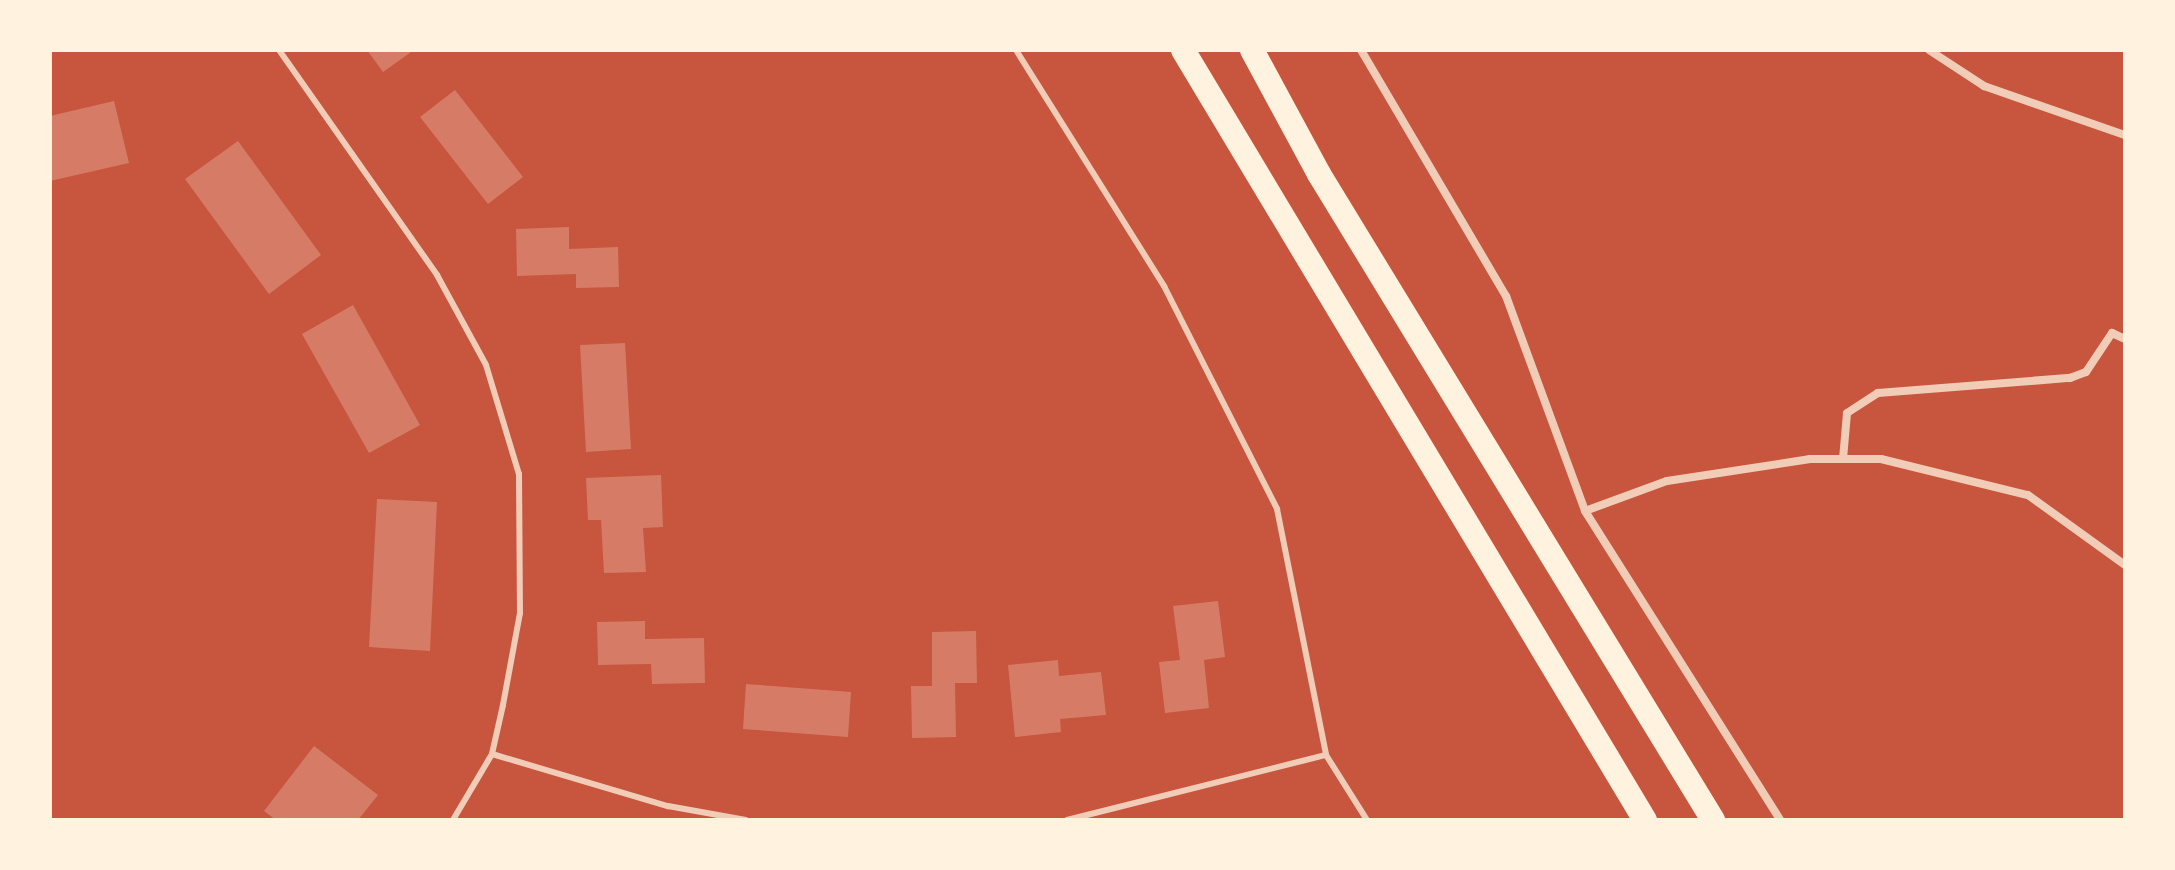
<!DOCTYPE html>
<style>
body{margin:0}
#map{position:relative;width:2175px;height:870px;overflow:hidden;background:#c8553d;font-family:Barlow,sans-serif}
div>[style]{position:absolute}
.building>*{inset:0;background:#d67c66}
.service>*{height:6px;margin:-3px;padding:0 3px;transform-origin:3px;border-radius:3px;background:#f1ccb7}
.minor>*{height:8px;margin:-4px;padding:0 4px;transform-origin:4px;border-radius:4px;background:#f1ccb7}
.motorway>*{height:24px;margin:-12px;padding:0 12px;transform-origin:12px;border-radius:12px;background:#fff3e0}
span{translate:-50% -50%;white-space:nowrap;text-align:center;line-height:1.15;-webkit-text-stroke:8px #fff3e0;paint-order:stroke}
.frame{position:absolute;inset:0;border:52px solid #fff3e0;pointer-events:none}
</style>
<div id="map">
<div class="building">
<i style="clip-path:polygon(367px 50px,414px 50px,383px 72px)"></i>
<i style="clip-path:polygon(455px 90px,523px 177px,488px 204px,420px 117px)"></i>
<i style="clip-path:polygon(114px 101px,129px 163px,50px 181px,50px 116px)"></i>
<i style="clip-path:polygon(238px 141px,321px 255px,269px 294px,185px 179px)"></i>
<i style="clip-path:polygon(569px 227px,569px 249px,618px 247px,619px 287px,576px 288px,576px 274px,517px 276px,516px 229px)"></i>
<i style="clip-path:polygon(353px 305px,420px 425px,369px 453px,302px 334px)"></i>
<i style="clip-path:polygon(625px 343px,631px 449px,586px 452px,580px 345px)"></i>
<i style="clip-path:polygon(661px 475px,663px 527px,643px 528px,646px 572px,604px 573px,601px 520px,588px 520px,586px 478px)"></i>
<i style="clip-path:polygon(377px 499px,437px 502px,430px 651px,369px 647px)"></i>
<i style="clip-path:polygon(1218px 601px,1225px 657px,1204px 660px,1209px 708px,1165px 713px,1159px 662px,1180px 660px,1173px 606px)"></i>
<i style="clip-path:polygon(645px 621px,645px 639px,704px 638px,705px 683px,652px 684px,651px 664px,598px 665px,597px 622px)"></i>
<i style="clip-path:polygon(976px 631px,977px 683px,955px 683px,956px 737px,912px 738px,911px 686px,932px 686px,932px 632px)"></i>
<i style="clip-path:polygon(1058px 660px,1059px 676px,1101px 672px,1106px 715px,1060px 719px,1061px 732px,1015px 737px,1008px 665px)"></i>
<i style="clip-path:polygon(746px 684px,851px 692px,848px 737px,743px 729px)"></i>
<i style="clip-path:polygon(314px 746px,378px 795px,358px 820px,276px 820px,264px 811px)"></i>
</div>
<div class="service">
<i style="left:279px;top:50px;width:275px;rotate:54.9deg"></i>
<i style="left:437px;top:275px;width:102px;rotate:61.4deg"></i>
<i style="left:486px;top:365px;width:114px;rotate:73.2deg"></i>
<i style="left:519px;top:474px;width:139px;rotate:89.6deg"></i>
<i style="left:520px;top:613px;width:94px;rotate:100.5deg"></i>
<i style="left:503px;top:705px;width:50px;rotate:102.7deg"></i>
<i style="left:492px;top:754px;width:77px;rotate:120.6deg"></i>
<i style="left:1016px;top:50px;width:279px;rotate:57.9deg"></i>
<i style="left:1164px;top:286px;width:250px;rotate:63.1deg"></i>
<i style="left:1277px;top:509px;width:251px;rotate:78.7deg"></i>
<i style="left:1326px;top:755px;width:77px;rotate:57.8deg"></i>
<i style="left:492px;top:754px;width:184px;rotate:16.5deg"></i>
<i style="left:668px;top:806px;width:79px;rotate:10.2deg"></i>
<i style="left:1067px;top:820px;width:267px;rotate:-14.1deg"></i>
</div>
<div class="minor">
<i style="left:1361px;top:50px;width:286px;rotate:59.5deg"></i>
<i style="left:1506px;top:296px;width:229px;rotate:69.8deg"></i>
<i style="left:1585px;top:511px;width:365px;rotate:57.7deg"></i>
<i style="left:1929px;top:50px;width:66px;rotate:33.2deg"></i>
<i style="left:1984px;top:86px;width:149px;rotate:19.2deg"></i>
<i style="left:1843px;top:459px;width:46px;rotate:-85deg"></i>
<i style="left:1847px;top:413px;width:37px;rotate:-33deg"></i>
<i style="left:1878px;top:393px;width:193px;rotate:-4.5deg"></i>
<i style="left:2070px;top:378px;width:17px;rotate:-21deg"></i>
<i style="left:2086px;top:372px;width:47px;rotate:-56.3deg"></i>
<i style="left:2112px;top:333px;width:14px;rotate:25deg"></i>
<i style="left:1585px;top:511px;width:87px;rotate:-20.1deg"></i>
<i style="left:1667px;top:481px;width:145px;rotate:-8.7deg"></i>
<i style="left:1810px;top:459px;width:71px"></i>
<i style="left:1881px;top:459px;width:151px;rotate:13.8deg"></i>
<i style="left:2028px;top:495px;width:120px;rotate:35.8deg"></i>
</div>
<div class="motorway">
<i style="left:1183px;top:50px;width:898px;rotate:59.04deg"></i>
<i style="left:1252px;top:50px;width:141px;rotate:61.6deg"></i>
<i style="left:1319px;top:174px;width:757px;rotate:58.62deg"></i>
</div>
<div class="frame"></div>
</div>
